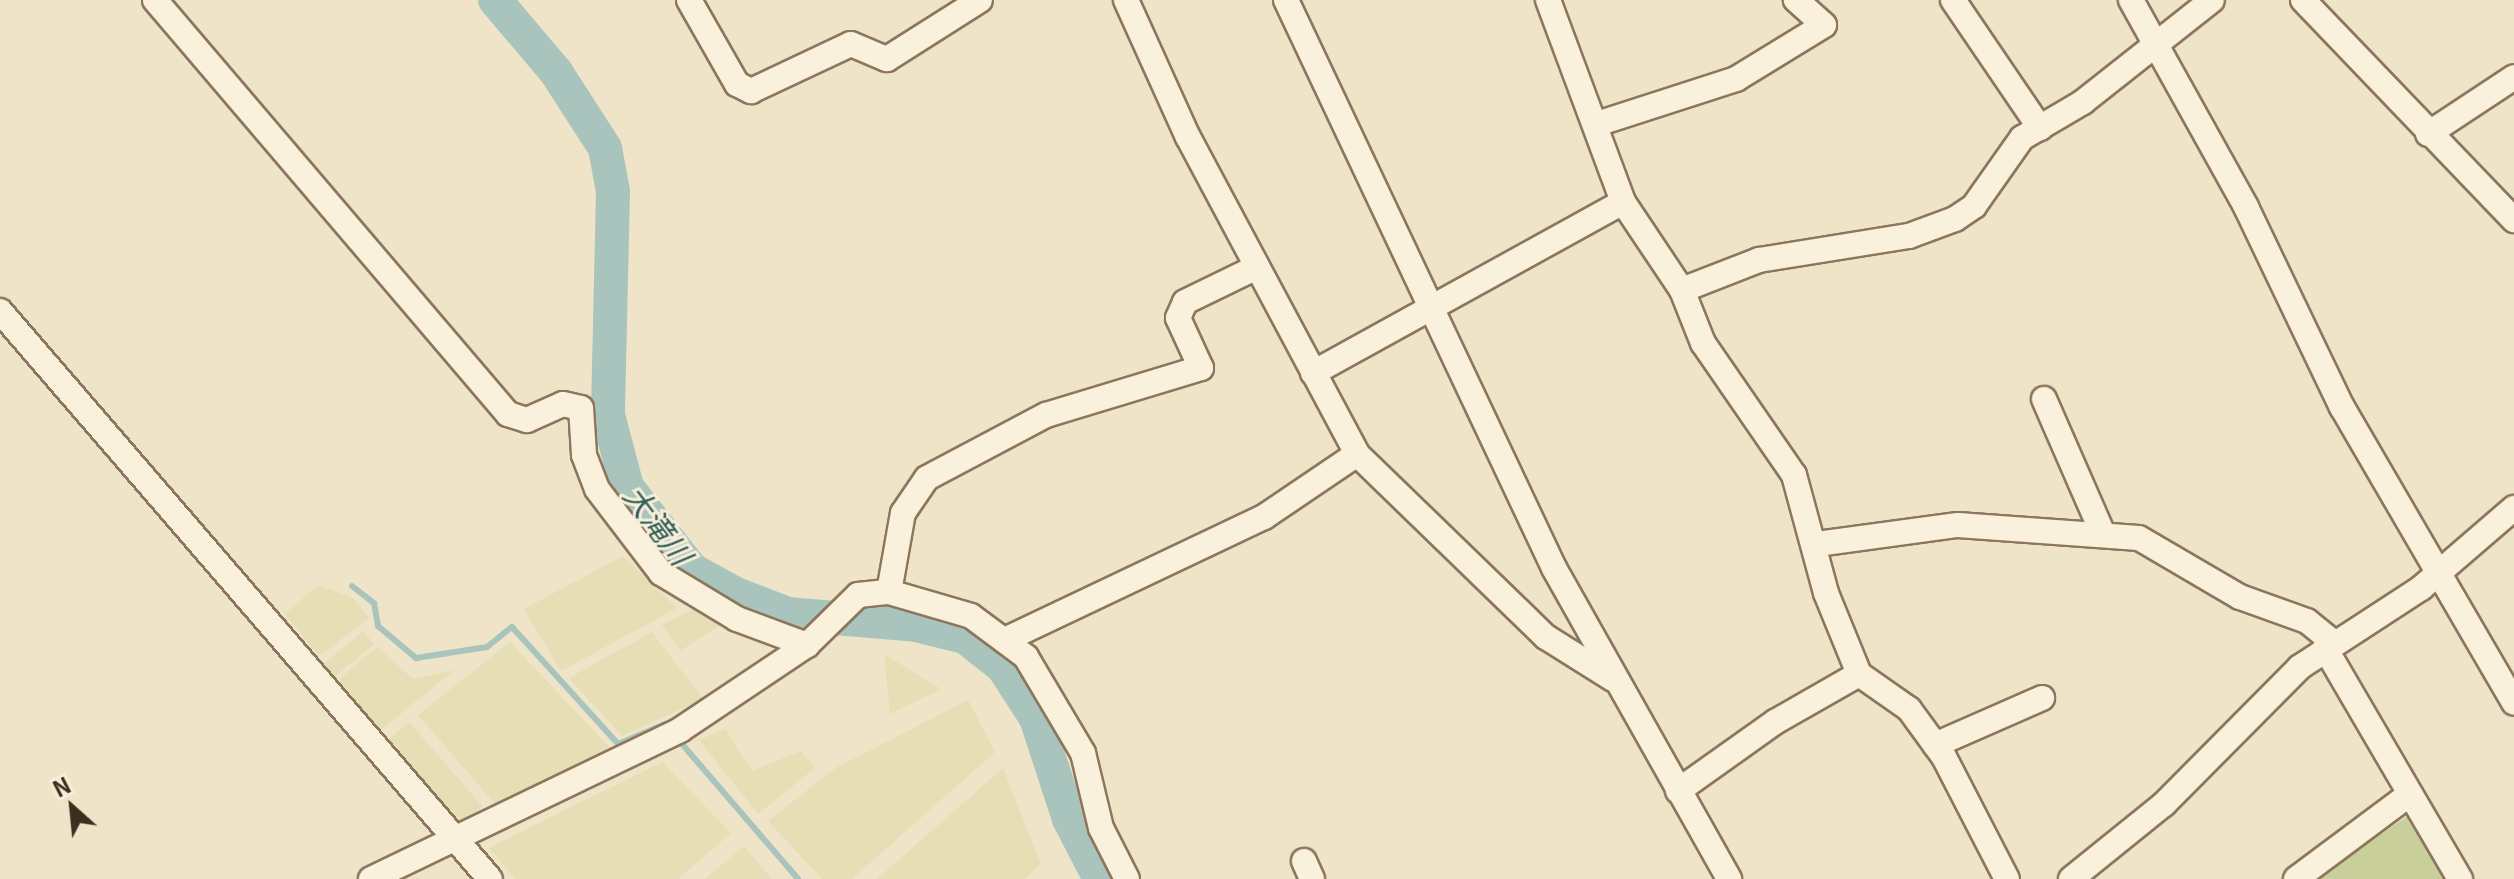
<!DOCTYPE html>
<meta charset="utf-8">
<style>
body{margin:0}
#map{position:relative;width:2514px;height:879px;overflow:hidden;background:#f0e4c8;font-family:Georgia,"Noto Sans JP",serif}
div>[style]{position:absolute}
.farmland>*{inset:0;background:#e6deb5;transform-origin:0 0}
.green>*{inset:0;background:#c9cf9b}
.stream>*{height:6px;margin:-3px;padding:0 3px;transform-origin:3px;border-radius:3px;background:#a9c4bc}
.river>*{height:34px;margin:-17px;padding:0 17px;transform-origin:17px;border-radius:17px;background:#a9c4bc}
.roads{filter:drop-shadow(2px 0 #8d765c) drop-shadow(-2px 0 #8d765c) drop-shadow(0 2px #8d765c) drop-shadow(0 -2px #8d765c)}
.minor>*{height:24px;margin:-12px;padding:0 12px;transform-origin:12px;border-radius:12px;background:#faf1dc}
span{translate:-50% -50%;white-space:nowrap;text-align:center;line-height:1.15;-webkit-text-stroke:6px #f7eed8;paint-order:stroke}
.water-label{font-size:30px;color:#2f5d5a;font-style:italic}
.north{position:absolute;left:32px;top:767px;width:80px;height:80px;-webkit-text-stroke:6px #f7eed8;paint-order:stroke;rotate:333deg;font-size:22px;font-weight:700;line-height:32px;text-align:center;color:#3d2e20}
.north::after{content:'';display:block;margin:auto;width:28px;height:36px;background:#3d2e20;clip-path:polygon(50% 0,100% 100%,50% 72%,0 100%)}
</style>
<div id="map">
<div class="farmland">
<div style="clip-path:polygon(623px 556px,677px 608px,561px 671px,524px 609px)"></div>
<div style="clip-path:polygon(318px 585px,353px 598px,369px 618px,319px 656px,285px 614px)"></div>
<div style="clip-path:polygon(698px 607px,720px 625px,680px 651px,662px 625px)"></div>
<div style="left:363px;top:631px;width:17px;height:51px;rotate:50deg"></div>
<div style="clip-path:polygon(652px 632px,703px 699px,622px 736px,569px 678px)"></div>
<div style="clip-path:polygon(510px 642px,611px 749px,497px 806px,418px 715px)"></div>
<div style="clip-path:polygon(377px 647px,413px 679px,454px 670px,380px 731px,339px 679px)"></div>
<div style="clip-path:polygon(884px 654px,941px 689px,890px 714px)"></div>
<div style="clip-path:polygon(968px 700px,995px 752px,852px 879px,822px 879px,768px 821px,834px 769px)"></div>
<div style="left:409px;top:722px;width:112px;height:28px;rotate:49deg"></div>
<div style="clip-path:polygon(725px 729px,752px 771px,801px 751px,815px 768px,758px 814px,699px 740px)"></div>
<div style="clip-path:polygon(662px 762px,731px 833px,678px 879px,515px 879px,489px 848px)"></div>
<div style="clip-path:polygon(1003px 768px,1041px 864px,1024px 879px,877px 879px)"></div>
<div style="clip-path:polygon(744px 846px,772px 879px,705px 879px)"></div>
</div>
<div class="green">
<div style="clip-path:polygon(2409px 815px,2446px 879px,2315px 879px)"></div>
</div>
<div class="stream">
<div style="left:352px;top:586px;width:28px;rotate:38deg"></div>
<div style="left:374px;top:603px;width:23px;rotate:80deg"></div>
<div style="left:378px;top:626px;width:50px;rotate:40.1deg"></div>
<div style="left:416px;top:658px;width:72px;rotate:-8.8deg"></div>
<div style="left:487px;top:647px;width:32px;rotate:-39deg"></div>
<div style="left:512px;top:627px;width:158px;rotate:47.8deg"></div>
<div style="left:618px;top:744px;width:51px;rotate:-23.1deg"></div>
<div style="left:665px;top:724px;width:6px;rotate:51deg"></div>
<div style="left:676px;top:737px;width:187px;rotate:49.3deg"></div>
</div>
<div class="river">
<div style="left:495px;top:0;width:94px;rotate:49.7deg"></div>
<div style="left:556px;top:72px;width:90px;rotate:57.2deg"></div>
<div style="left:605px;top:148px;width:44px;rotate:79.5deg"></div>
<div style="left:613px;top:191px;width:224px;rotate:91.3deg"></div>
<div style="left:608px;top:415px;width:74px;rotate:75.2deg"></div>
<div style="left:627px;top:487px;width:105px;rotate:51.9deg"></div>
<div style="left:692px;top:570px;width:50px;rotate:28.6deg"></div>
<div style="left:736px;top:594px;width:56px;rotate:21deg"></div>
<div style="left:788px;top:614px;width:128px;rotate:4.9deg"></div>
<div style="left:916px;top:625px;width:50px;rotate:13.8deg"></div>
<div style="left:965px;top:637px;width:48px;rotate:38.3deg"></div>
<div style="left:1003px;top:667px;width:61px;rotate:57.1deg"></div>
<div style="left:1036px;top:718px;width:106px;rotate:71.9deg"></div>
<div style="left:1069px;top:819px;width:68px;rotate:62.7deg"></div>
</div>
<div class="roads">
<div class="minor">
<div style="left:155px;top:0;width:544px;rotate:49.55deg"></div>
<div style="left:508px;top:414px;width:20px;rotate:18deg"></div>
<div style="left:527px;top:420px;width:39px;rotate:-24deg"></div>
<div style="left:563px;top:404px;width:18px;rotate:13deg"></div>
<div style="left:581px;top:408px;width:47px;rotate:86.3deg"></div>
<div style="left:584px;top:455px;width:36px;rotate:69deg"></div>
<div style="left:597px;top:489px;width:106px;rotate:52.7deg"></div>
<div style="left:661px;top:573px;width:89px;rotate:31.2deg"></div>
<div style="left:737px;top:619px;width:75px;rotate:20.4deg"></div>
<div style="left:689px;top:0;width:97px;rotate:60.3deg"></div>
<div style="left:737px;top:84px;width:16px;rotate:27deg"></div>
<div style="left:751px;top:91px;width:110px;rotate:-25.2deg"></div>
<div style="left:851px;top:44px;width:39px;rotate:23deg"></div>
<div style="left:887px;top:59px;width:110px;rotate:-32.4deg"></div>
<div style="left:1126px;top:0;width:150px;rotate:65.7deg"></div>
<div style="left:1188px;top:137px;width:359px;rotate:61.9deg"></div>
<div style="left:1357px;top:454px;width:263px;rotate:44.1deg"></div>
<div style="left:1546px;top:637px;width:79px;rotate:32.1deg"></div>
<div style="left:1286px;top:0;width:628px;rotate:64.74deg"></div>
<div style="left:1554px;top:568px;width:357px;rotate:60.6deg"></div>
<div style="left:1548px;top:0;width:215px;rotate:69.6deg"></div>
<div style="left:1623px;top:202px;width:106px;rotate:56.2deg"></div>
<div style="left:1682px;top:290px;width:57px;rotate:68.4deg"></div>
<div style="left:1703px;top:343px;width:160px;rotate:55.4deg"></div>
<div style="left:1794px;top:475px;width:122px;rotate:74.8deg"></div>
<div style="left:1826px;top:593px;width:87px;rotate:67.8deg"></div>
<div style="left:1859px;top:674px;width:97px;rotate:150.3deg"></div>
<div style="left:1775px;top:722px;width:119px;rotate:144.6deg"></div>
<div style="left:1953px;top:0;width:155px;rotate:55.8deg"></div>
<div style="left:2131px;top:0;width:237px;rotate:60.9deg"></div>
<div style="left:2246px;top:207px;width:222px;rotate:64.4deg"></div>
<div style="left:2342px;top:407px;width:342px;rotate:59.8deg"></div>
<div style="left:2303px;top:0;width:305px;rotate:46.2deg"></div>
<div style="left:1597px;top:124px;width:146px;rotate:-17.9deg"></div>
<div style="left:1736px;top:79px;width:103px;rotate:-31.5deg"></div>
<div style="left:1824px;top:25px;width:38px;rotate:-138deg"></div>
<div style="left:2428px;top:134px;width:103px;rotate:-33.5deg"></div>
<div style="left:1682px;top:290px;width:83px;rotate:-21.3deg"></div>
<div style="left:1759px;top:260px;width:152px;rotate:-9.1deg"></div>
<div style="left:1909px;top:236px;width:49px;rotate:-20.3deg"></div>
<div style="left:1955px;top:219px;width:23px;rotate:-34deg"></div>
<div style="left:1974px;top:206px;width:83px;rotate:-54.8deg"></div>
<div style="left:2022px;top:138px;width:71px;rotate:-30.5deg"></div>
<div style="left:2083px;top:102px;width:164px;rotate:-38.3deg"></div>
<div style="left:0;top:311px;width:750px;rotate:49.22deg"></div>
<div style="left:1313px;top:373px;width:354px;rotate:-28.9deg"></div>
<div style="left:2044px;top:399px;width:145px;rotate:66.4deg"></div>
<div style="left:1817px;top:544px;width:142px;rotate:-7.7deg"></div>
<div style="left:1958px;top:525px;width:181px;rotate:4.1deg"></div>
<div style="left:2139px;top:538px;width:117px;rotate:30.3deg"></div>
<div style="left:2240px;top:597px;width:71px;rotate:19.7deg"></div>
<div style="left:2307px;top:621px;width:35px;rotate:39deg"></div>
<div style="left:889px;top:592px;width:80px;rotate:-80deg"></div>
<div style="left:903px;top:513px;width:42px;rotate:-55.6deg"></div>
<div style="left:927px;top:478px;width:135px;rotate:-27.9deg"></div>
<div style="left:1046px;top:415px;width:162px;rotate:-16.9deg"></div>
<div style="left:1201px;top:368px;width:55px;rotate:-114.7deg"></div>
<div style="left:1178px;top:318px;width:17px;rotate:-66deg"></div>
<div style="left:1185px;top:302px;width:80px;rotate:-25.9deg"></div>
<div style="left:1009px;top:638px;width:282px;rotate:-25.4deg"></div>
<div style="left:1264px;top:517px;width:112px;rotate:-34.1deg"></div>
<div style="left:2325px;top:648px;width:268px;rotate:59.7deg"></div>
<div style="left:1859px;top:674px;width:61px;rotate:35deg"></div>
<div style="left:1909px;top:709px;width:59px;rotate:53.9deg"></div>
<div style="left:1944px;top:757px;width:137px;rotate:62.7deg"></div>
<div style="left:1935px;top:745px;width:117px;rotate:-23.7deg"></div>
<div style="left:1304px;top:861px;width:20px;rotate:66deg"></div>
<div style="left:371px;top:879px;width:343px;rotate:-25.7deg"></div>
<div style="left:680px;top:730px;width:153px;rotate:-33.8deg"></div>
<div style="left:807px;top:645px;width:71px;rotate:-44.4deg"></div>
<div style="left:858px;top:595px;width:31px;rotate:-6deg"></div>
<div style="left:889px;top:592px;width:85px;rotate:16.3deg"></div>
<div style="left:971px;top:616px;width:69px;rotate:36.7deg"></div>
<div style="left:1026px;top:657px;width:112px;rotate:59.3deg"></div>
<div style="left:1083px;top:753px;width:77px;rotate:76.5deg"></div>
<div style="left:1101px;top:828px;width:57px;rotate:63deg"></div>
<div style="left:2071px;top:879px;width:119px;rotate:-38.9deg"></div>
<div style="left:2164px;top:804px;width:193px;rotate:-45.2deg"></div>
<div style="left:2300px;top:667px;width:145px;rotate:-33.1deg"></div>
<div style="left:2421px;top:588px;width:123px;rotate:-40.7deg"></div>
<div style="left:2296px;top:879px;width:142px;rotate:-36.7deg"></div>
</div>
</div>
<div class="water-label">
<span style="left:659px;top:524px;rotate:53deg">大滝川</span>
</div>
<div class="north">N</div>
</div>
